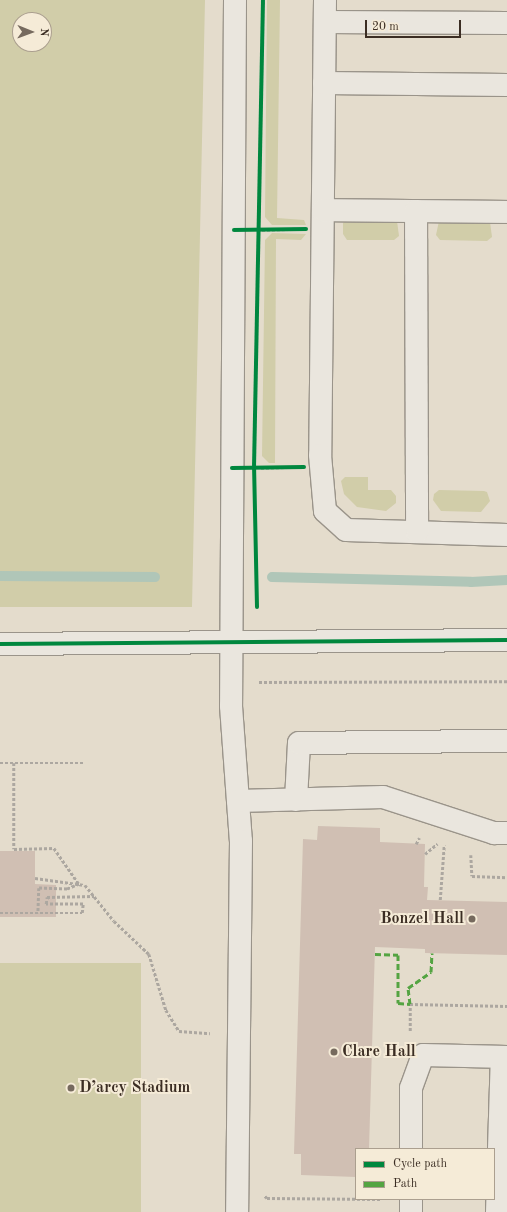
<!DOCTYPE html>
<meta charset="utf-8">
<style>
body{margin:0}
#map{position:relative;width:507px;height:1212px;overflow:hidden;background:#e4dccc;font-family:"Old Standard TT",serif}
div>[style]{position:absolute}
.green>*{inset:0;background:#d1cda9;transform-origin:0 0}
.stream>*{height:10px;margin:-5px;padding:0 5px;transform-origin:5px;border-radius:5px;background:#b0c6b8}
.building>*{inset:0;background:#d0bfb3}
.path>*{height:2.5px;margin-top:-1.25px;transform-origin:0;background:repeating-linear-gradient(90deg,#aca7a0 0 3px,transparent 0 5px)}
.roads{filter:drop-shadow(1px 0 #9a948a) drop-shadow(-1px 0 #9a948a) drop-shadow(0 1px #9a948a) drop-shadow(0 -1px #9a948a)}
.minor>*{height:22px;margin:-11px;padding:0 11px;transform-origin:11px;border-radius:11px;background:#eae6de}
.quiet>*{height:3px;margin-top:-1.5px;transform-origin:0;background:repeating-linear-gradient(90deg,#54a442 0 6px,transparent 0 9px)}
.cycleway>*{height:4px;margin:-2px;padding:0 2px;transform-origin:2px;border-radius:2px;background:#00873e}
.dots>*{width:11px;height:11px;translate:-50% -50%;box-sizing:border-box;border:2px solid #f5ebd7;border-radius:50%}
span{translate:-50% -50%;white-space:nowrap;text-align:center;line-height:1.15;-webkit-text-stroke:4px #f5ebd7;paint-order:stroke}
.poi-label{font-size:16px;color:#3b2d23;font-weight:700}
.right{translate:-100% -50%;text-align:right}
.left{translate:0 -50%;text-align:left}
.legend{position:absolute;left:355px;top:1148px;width:140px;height:52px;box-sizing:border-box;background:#f5ebd7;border:1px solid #ab9f8f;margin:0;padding:5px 7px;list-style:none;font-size:12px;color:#3b2d23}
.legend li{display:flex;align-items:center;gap:8px;height:20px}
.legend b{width:20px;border:1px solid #ab9f8f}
.north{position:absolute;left:12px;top:12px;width:40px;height:40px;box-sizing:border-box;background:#f5ebd7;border:1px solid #ab9f8f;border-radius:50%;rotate:91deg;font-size:11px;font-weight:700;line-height:16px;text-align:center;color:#3b2d23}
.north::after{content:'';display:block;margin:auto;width:14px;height:18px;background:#766a5e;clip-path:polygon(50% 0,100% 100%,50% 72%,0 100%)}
.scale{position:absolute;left:365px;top:20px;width:96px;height:18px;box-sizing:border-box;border:2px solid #3b2d23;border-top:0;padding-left:5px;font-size:12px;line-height:14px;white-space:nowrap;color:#3b2d23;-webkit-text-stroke:3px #f5ebd7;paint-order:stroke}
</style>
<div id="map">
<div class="green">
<div style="clip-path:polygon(evenodd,0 0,205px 0,192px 607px,0 607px,0 0,20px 20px,44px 20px,44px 44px,20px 44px,20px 20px)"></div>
<div style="clip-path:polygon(267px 0,280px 0,277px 218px,304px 220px,306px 225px,272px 225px,265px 217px)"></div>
<div style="clip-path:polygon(348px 219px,397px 221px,399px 236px,394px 240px,347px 240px,343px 234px,343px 223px)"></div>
<div style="clip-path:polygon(439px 221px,490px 222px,492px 237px,487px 241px,440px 240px,436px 235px)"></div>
<div style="clip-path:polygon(272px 233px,306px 234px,301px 240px,276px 239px,275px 463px,269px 463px,262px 456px,265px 240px)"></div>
<div style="clip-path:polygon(345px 477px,368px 477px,368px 490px,391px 490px,396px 496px,396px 503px,386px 511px,357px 507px,344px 494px,341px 481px)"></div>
<div style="clip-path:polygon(439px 490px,484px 491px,487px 492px,490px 501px,481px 512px,441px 511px,433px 500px,434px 494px)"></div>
<div style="left:141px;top:963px;width:249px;height:141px;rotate:90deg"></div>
</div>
<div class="stream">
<div style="left:0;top:576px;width:155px;rotate:0.4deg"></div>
<div style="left:272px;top:577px;width:199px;rotate:1.4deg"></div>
<div style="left:471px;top:582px;width:36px;rotate:-3deg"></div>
</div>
<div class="building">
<div style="clip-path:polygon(318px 826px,380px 828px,380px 842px,425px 844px,424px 887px,428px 887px,427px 900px,507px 902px,507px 955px,425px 953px,425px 949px,375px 947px,369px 1149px,356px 1149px,356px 1177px,301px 1175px,301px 1154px,294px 1154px,303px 839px,317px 840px)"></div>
<div style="clip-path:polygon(0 851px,35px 851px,35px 884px,56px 885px,56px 917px,0 917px)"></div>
</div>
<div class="path">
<div style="left:262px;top:230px;width:33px;rotate:-2deg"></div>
<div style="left:261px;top:468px;width:33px;rotate:-2deg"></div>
<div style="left:259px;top:682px;width:248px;rotate:-0.2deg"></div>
<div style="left:0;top:763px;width:83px"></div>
<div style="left:14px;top:763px;width:86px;rotate:90deg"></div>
<div style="left:14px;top:849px;width:40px;rotate:-1.4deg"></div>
<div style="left:54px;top:848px;width:44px;rotate:55.2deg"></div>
<div style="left:79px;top:884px;width:13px;rotate:157deg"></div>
<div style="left:67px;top:889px;width:28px;rotate:-178deg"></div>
<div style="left:39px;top:888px;width:25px;rotate:92deg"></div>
<div style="left:416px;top:844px;width:7px;rotate:-63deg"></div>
<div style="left:425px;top:854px;width:16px;rotate:-40deg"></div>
<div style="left:471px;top:855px;width:21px;rotate:87deg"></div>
<div style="left:472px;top:876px;width:35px;rotate:2deg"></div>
<div style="left:35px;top:878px;width:50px;rotate:8deg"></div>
<div style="left:85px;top:885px;width:46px;rotate:51.1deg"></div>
<div style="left:114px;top:921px;width:48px;rotate:43.3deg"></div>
<div style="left:149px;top:954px;width:59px;rotate:73.1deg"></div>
<div style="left:166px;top:1010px;width:25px;rotate:58deg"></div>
<div style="left:179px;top:1031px;width:31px;rotate:4deg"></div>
<div style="left:440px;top:900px;width:55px;rotate:-85.8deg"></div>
<div style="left:0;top:913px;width:82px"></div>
<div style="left:82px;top:913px;width:9px;rotate:-84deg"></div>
<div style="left:83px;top:904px;width:37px;rotate:180deg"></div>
<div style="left:46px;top:904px;width:7px;rotate:-82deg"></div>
<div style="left:47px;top:897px;width:47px;rotate:-1.2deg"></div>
<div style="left:410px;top:1031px;width:27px;rotate:-90deg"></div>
<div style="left:410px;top:1004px;width:97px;rotate:1.2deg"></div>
<div style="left:265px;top:1196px;width:3px;rotate:45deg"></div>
<div style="left:267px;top:1198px;width:113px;rotate:0.5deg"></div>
</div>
<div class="roads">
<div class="minor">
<div style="left:235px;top:0;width:706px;rotate:90.32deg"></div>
<div style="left:231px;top:706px;width:135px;rotate:85.8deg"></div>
<div style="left:241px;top:841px;width:371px;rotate:90.6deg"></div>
<div style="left:325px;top:0;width:455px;rotate:90.6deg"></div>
<div style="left:320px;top:455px;width:56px;rotate:84.9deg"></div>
<div style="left:325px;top:511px;width:28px;rotate:42deg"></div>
<div style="left:346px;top:530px;width:161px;rotate:1.8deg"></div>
<div style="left:325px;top:22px;width:182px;rotate:0.3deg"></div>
<div style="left:324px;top:83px;width:183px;rotate:0.6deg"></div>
<div style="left:323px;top:210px;width:184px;rotate:0.6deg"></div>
<div style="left:416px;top:211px;width:321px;rotate:89.8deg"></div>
<div style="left:0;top:644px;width:507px;rotate:-0.45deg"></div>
<div style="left:296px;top:800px;width:57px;rotate:-87deg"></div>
<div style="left:299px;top:743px;width:208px;rotate:-0.6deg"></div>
<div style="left:238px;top:801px;width:145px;rotate:-1.6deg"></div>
<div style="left:383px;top:797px;width:117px;rotate:18deg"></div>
<div style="left:494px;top:833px;width:13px"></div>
<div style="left:411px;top:1149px;width:61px;rotate:-90deg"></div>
<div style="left:411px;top:1088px;width:35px;rotate:-70deg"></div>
<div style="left:423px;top:1055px;width:84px;rotate:1.4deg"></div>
<div style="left:411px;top:1212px;width:13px;rotate:-90deg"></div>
<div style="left:497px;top:1212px;width:155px;rotate:-88.2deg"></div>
</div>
</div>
<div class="quiet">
<div style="left:375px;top:954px;width:23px;rotate:2deg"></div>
<div style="left:398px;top:955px;width:48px;rotate:90deg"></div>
<div style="left:398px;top:1003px;width:12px;rotate:5deg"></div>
<div style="left:410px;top:1004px;width:16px;rotate:-97deg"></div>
<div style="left:408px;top:988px;width:28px;rotate:-35deg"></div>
<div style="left:431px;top:972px;width:19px;rotate:-87deg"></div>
</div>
<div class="cycleway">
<div style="left:234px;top:230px;width:72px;rotate:-0.8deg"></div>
<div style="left:232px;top:468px;width:72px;rotate:-0.8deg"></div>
<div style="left:257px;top:607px;width:139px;rotate:-91.2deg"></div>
<div style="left:254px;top:468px;width:468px;rotate:-88.9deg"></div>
<div style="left:0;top:644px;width:507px;rotate:-0.45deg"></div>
</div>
<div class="dots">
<div style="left:472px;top:919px;background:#766a5e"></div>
<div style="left:334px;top:1052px;background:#766a5e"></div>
<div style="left:71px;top:1088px;background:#766a5e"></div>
</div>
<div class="poi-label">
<span class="right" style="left:464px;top:919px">Bonzel Hall</span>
<span class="left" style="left:342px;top:1052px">Clare Hall</span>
<span class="left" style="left:79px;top:1088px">D’arcy Stadium</span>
</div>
<ul class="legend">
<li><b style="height:5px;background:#00873e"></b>Cycle path</li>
<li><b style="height:5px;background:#54a442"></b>Path</li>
</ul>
<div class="north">N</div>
<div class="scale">20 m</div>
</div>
